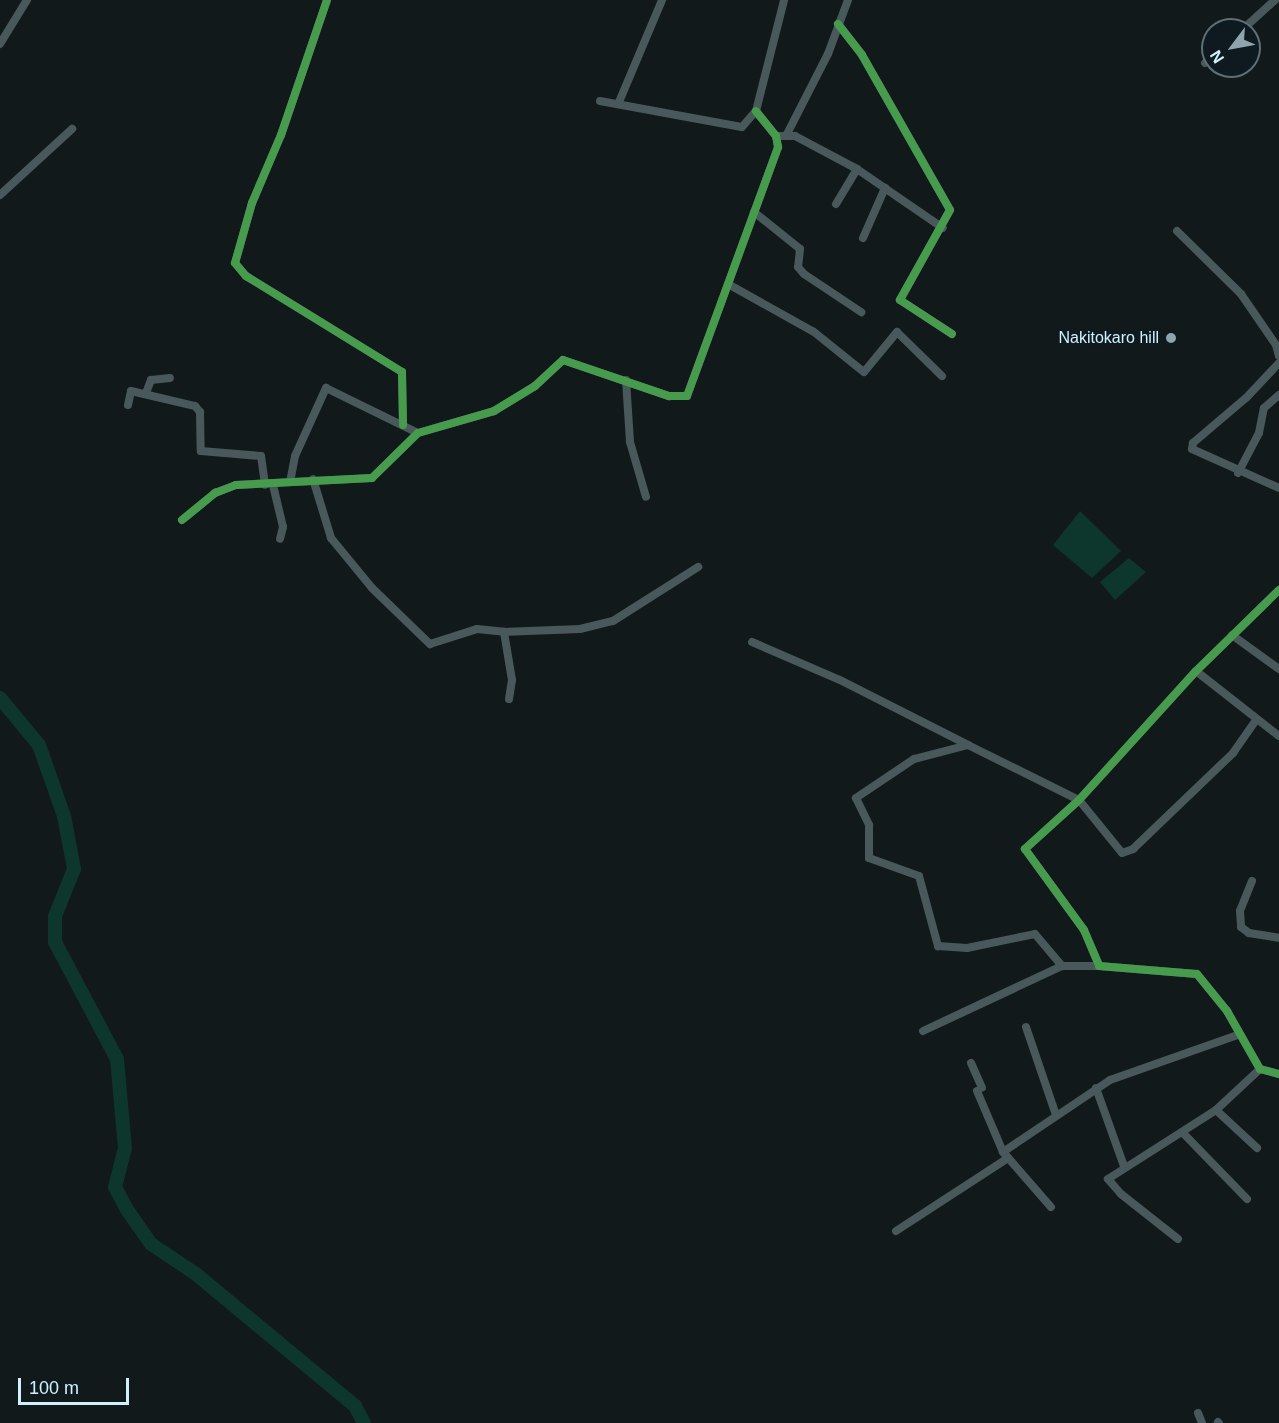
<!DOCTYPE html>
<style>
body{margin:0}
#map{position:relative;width:1279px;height:1423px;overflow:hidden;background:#12191b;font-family:Helvetica,sans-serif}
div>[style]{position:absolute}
.water>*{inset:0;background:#0d362c}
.river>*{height:14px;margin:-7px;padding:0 7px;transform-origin:7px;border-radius:7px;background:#0d362c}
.minor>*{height:8px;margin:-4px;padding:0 4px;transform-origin:4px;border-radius:4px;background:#48585b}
.cycleway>*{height:8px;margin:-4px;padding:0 4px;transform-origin:4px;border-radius:4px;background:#469c4c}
.dots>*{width:16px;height:16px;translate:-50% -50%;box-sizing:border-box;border:3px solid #0e1a1f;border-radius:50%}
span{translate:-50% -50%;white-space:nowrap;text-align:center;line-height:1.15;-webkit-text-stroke:6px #0e1a1f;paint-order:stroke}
.poi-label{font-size:16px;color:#d0f1fb}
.right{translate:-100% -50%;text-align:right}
.north{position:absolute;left:1201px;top:18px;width:60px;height:60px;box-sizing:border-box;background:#0e1a1f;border:2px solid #5c7077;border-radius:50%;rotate:238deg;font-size:16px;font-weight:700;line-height:24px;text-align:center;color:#d0f1fb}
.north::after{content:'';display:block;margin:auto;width:21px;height:27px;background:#8ea5ad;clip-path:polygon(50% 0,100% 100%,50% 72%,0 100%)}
.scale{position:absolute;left:18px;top:1378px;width:111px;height:27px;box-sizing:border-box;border:3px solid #d0f1fb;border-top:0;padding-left:8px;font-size:18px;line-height:21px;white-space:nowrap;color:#d0f1fb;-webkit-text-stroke:4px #0e1a1f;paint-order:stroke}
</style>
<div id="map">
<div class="water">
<div style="clip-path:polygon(1080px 511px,1121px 551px,1092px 578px,1053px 545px)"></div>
<div style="clip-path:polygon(1129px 558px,1146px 572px,1115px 600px,1100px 582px)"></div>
</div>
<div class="river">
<div style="left:0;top:698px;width:61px;rotate:50.3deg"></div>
<div style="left:39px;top:745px;width:75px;rotate:70.6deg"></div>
<div style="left:64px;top:816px;width:54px;rotate:79.3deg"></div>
<div style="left:74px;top:869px;width:51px;rotate:112deg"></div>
<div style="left:55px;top:916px;width:26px;rotate:90deg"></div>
<div style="left:55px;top:942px;width:132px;rotate:62.1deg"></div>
<div style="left:117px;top:1059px;width:89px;rotate:84.9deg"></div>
<div style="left:125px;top:1148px;width:40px;rotate:104.4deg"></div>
<div style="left:115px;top:1187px;width:27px;rotate:62deg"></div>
<div style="left:128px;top:1211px;width:40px;rotate:55.1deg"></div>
<div style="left:151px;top:1244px;width:54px;rotate:33.7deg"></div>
<div style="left:196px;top:1274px;width:207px;rotate:39.7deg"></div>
<div style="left:355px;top:1406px;width:19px;rotate:62deg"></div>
</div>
<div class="minor">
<div style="left:327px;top:0;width:143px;rotate:108.8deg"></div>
<div style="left:281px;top:135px;width:74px;rotate:113.1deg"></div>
<div style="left:252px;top:203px;width:62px;rotate:105.8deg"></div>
<div style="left:235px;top:263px;width:17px;rotate:50deg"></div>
<div style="left:246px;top:276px;width:183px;rotate:31.6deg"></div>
<div style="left:402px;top:372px;width:53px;rotate:88.9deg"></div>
<div style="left:838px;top:24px;width:39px;rotate:52deg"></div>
<div style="left:862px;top:55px;width:178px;rotate:60.4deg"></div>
<div style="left:950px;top:210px;width:103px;rotate:119.1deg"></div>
<div style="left:900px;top:300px;width:62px;rotate:33.2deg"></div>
<div style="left:1242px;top:30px;width:45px;rotate:-42.3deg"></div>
<div style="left:0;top:44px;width:52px;rotate:-58.5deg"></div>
<div style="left:1205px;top:63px;width:11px;rotate:-41deg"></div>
<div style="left:600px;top:101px;width:144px;rotate:10.4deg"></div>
<div style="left:742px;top:127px;width:21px;rotate:-49deg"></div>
<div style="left:756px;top:111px;width:114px;rotate:-75.8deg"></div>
<div style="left:619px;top:102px;width:111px;rotate:-67.1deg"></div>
<div style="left:787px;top:134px;width:90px;rotate:-62.9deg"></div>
<div style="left:828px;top:54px;width:58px;rotate:-69.7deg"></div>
<div style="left:776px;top:136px;width:19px"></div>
<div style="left:795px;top:136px;width:70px;rotate:28deg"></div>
<div style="left:857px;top:169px;width:104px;rotate:34.5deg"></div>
<div style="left:0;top:195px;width:98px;rotate:-42.5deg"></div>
<div style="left:836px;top:204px;width:41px;rotate:-59deg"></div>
<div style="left:754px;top:212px;width:59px;rotate:38.8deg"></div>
<div style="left:800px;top:249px;width:18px;rotate:96deg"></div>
<div style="left:798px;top:267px;width:9px;rotate:49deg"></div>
<div style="left:804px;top:274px;width:69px;rotate:33.7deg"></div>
<div style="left:1177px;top:231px;width:90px;rotate:44.5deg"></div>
<div style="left:1241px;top:294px;width:62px;rotate:55.5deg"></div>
<div style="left:1276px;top:345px;width:11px;rotate:75deg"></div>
<div style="left:863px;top:238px;width:55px;rotate:-66.3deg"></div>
<div style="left:728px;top:284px;width:98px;rotate:29.2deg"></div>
<div style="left:814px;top:332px;width:64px;rotate:38.7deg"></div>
<div style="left:864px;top:372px;width:52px;rotate:-50.5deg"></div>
<div style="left:897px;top:332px;width:63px;rotate:44.4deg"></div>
<div style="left:1279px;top:363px;width:47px;rotate:133.3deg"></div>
<div style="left:1247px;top:397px;width:71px;rotate:139.6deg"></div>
<div style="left:1193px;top:443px;width:6px;rotate:99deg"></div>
<div style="left:1192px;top:449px;width:95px;rotate:24.1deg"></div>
<div style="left:626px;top:380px;width:62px;rotate:86.3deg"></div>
<div style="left:630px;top:442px;width:57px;rotate:73.8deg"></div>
<div style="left:146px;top:393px;width:14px;rotate:-69deg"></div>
<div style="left:151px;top:380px;width:19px;rotate:-6deg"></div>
<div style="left:128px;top:405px;width:14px;rotate:-78deg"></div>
<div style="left:131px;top:391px;width:66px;rotate:13.2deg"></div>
<div style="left:195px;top:406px;width:8px;rotate:50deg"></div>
<div style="left:200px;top:412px;width:39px;rotate:89deg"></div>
<div style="left:201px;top:451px;width:60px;rotate:4.8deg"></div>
<div style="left:261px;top:456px;width:29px;rotate:82deg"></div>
<div style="left:1238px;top:473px;width:45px;rotate:-62.3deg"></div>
<div style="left:1259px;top:433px;width:25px;rotate:-79deg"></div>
<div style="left:1264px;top:408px;width:20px;rotate:-41deg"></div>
<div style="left:313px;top:479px;width:62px;rotate:73deg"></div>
<div style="left:331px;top:538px;width:65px;rotate:50.6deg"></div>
<div style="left:372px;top:588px;width:81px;rotate:44deg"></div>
<div style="left:430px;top:644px;width:49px;rotate:-17.7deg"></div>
<div style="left:477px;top:629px;width:27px;rotate:6deg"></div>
<div style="left:290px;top:482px;width:26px;rotate:-79deg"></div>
<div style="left:295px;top:456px;width:75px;rotate:-65.5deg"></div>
<div style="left:326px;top:388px;width:102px;rotate:26.1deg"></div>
<div style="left:273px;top:485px;width:43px;rotate:76.6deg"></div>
<div style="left:283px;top:527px;width:12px;rotate:104deg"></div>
<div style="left:182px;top:520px;width:43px;rotate:-39.3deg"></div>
<div style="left:215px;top:493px;width:22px;rotate:-21deg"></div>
<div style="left:236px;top:485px;width:136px;rotate:-2.9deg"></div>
<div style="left:372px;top:478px;width:64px;rotate:-44.4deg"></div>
<div style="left:418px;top:433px;width:79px;rotate:-16.1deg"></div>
<div style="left:494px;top:411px;width:48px;rotate:-31.4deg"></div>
<div style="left:535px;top:386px;width:38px;rotate:-43deg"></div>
<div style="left:563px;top:360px;width:112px;rotate:18.8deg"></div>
<div style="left:669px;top:396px;width:18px"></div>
<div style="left:687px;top:396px;width:265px;rotate:-69.9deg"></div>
<div style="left:778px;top:147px;width:11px;rotate:-100deg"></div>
<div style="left:776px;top:136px;width:32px;rotate:-129deg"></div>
<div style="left:1279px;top:590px;width:116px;rotate:135.7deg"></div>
<div style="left:1196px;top:671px;width:174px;rotate:132.2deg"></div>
<div style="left:1079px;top:800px;width:73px;rotate:137.8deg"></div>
<div style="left:1025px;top:849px;width:100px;rotate:53.9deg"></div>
<div style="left:1084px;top:930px;width:39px;rotate:67deg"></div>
<div style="left:1099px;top:966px;width:98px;rotate:4.7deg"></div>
<div style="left:1197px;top:974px;width:48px;rotate:51deg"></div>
<div style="left:1227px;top:1011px;width:67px;rotate:60.4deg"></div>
<div style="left:1260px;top:1069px;width:20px;rotate:15deg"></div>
<div style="left:1232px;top:635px;width:58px;rotate:35.9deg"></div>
<div style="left:752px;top:642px;width:96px;rotate:23.4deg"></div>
<div style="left:840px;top:680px;width:144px;rotate:26.9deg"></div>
<div style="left:968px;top:745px;width:56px;rotate:165.5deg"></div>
<div style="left:914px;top:759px;width:70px;rotate:146.1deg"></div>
<div style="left:856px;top:798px;width:30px;rotate:64deg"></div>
<div style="left:869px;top:825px;width:33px;rotate:90deg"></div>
<div style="left:869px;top:858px;width:53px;rotate:19.8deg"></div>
<div style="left:919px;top:876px;width:73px;rotate:74.8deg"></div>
<div style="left:938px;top:946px;width:29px;rotate:4deg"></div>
<div style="left:967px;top:948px;width:69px;rotate:-11.6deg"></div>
<div style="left:1035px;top:934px;width:42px;rotate:49.8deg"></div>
<div style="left:1196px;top:671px;width:105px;rotate:38.1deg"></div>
<div style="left:509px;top:699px;width:19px;rotate:-81deg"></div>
<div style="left:512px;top:680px;width:49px;rotate:-99.5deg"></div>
<div style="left:504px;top:632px;width:76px;rotate:-2.3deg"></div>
<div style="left:580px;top:629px;width:34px;rotate:-14deg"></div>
<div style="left:613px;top:621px;width:101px;rotate:-32.4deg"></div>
<div style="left:968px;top:745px;width:124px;rotate:26.4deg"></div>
<div style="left:1079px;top:800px;width:68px;rotate:50.9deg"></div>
<div style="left:1122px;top:853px;width:12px;rotate:-20deg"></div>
<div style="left:1133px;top:849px;width:139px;rotate:-43.8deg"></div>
<div style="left:1233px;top:753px;width:40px;rotate:-55.1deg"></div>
<div style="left:1252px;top:881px;width:32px;rotate:112deg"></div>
<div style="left:1240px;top:911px;width:16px;rotate:86deg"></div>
<div style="left:1241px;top:927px;width:10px;rotate:37deg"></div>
<div style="left:1249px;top:933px;width:30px;rotate:9deg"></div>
<div style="left:1026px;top:1027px;width:93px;rotate:71.2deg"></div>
<div style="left:923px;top:1031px;width:153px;rotate:-25.1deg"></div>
<div style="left:1062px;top:966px;width:37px"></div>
<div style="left:971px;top:1063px;width:27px;rotate:66deg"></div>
<div style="left:1096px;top:1088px;width:83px;rotate:70.3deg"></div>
<div style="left:977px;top:1091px;width:66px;rotate:66.9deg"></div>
<div style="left:1003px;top:1152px;width:73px;rotate:48.9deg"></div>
<div style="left:1216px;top:1110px;width:56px;rotate:42.8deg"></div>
<div style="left:1183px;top:1133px;width:92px;rotate:45.9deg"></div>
<div style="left:1003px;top:1152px;width:129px;rotate:-33.9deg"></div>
<div style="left:1110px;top:1080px;width:136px;rotate:-19.4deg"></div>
<div style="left:896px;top:1231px;width:134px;rotate:-33.1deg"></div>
<div style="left:1178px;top:1239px;width:73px;rotate:-141.7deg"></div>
<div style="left:1121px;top:1194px;width:20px;rotate:-131deg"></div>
<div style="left:1108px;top:1179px;width:128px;rotate:-32.6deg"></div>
<div style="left:1216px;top:1110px;width:60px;rotate:-43deg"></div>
<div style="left:1198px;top:1413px;width:11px;rotate:68deg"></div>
<div style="left:1218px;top:1422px;width:1px;rotate:45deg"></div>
</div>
<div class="cycleway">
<div style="left:327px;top:0;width:143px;rotate:108.8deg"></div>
<div style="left:281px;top:135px;width:74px;rotate:113.1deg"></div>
<div style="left:252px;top:203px;width:62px;rotate:105.8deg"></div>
<div style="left:235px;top:263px;width:17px;rotate:50deg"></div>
<div style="left:246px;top:276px;width:183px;rotate:31.6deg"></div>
<div style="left:402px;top:372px;width:53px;rotate:88.9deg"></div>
<div style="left:838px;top:24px;width:39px;rotate:52deg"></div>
<div style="left:862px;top:55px;width:178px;rotate:60.4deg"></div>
<div style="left:950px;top:210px;width:103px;rotate:119.1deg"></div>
<div style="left:900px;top:300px;width:62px;rotate:33.2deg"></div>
<div style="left:182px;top:520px;width:43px;rotate:-39.3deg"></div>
<div style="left:215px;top:493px;width:22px;rotate:-21deg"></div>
<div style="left:236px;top:485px;width:136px;rotate:-2.9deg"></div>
<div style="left:372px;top:478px;width:64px;rotate:-44.4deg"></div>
<div style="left:418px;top:433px;width:79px;rotate:-16.1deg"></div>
<div style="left:494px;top:411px;width:48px;rotate:-31.4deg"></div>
<div style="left:535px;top:386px;width:38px;rotate:-43deg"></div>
<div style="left:563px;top:360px;width:112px;rotate:18.8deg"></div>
<div style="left:669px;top:396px;width:18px"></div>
<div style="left:687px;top:396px;width:265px;rotate:-69.9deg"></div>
<div style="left:778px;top:147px;width:11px;rotate:-100deg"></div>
<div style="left:776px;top:136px;width:32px;rotate:-129deg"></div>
<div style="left:1279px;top:590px;width:116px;rotate:135.7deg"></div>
<div style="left:1196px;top:671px;width:174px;rotate:132.2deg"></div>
<div style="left:1079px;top:800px;width:73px;rotate:137.8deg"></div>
<div style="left:1025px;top:849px;width:100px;rotate:53.9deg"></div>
<div style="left:1084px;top:930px;width:39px;rotate:67deg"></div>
<div style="left:1099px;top:966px;width:98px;rotate:4.7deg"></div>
<div style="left:1197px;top:974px;width:48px;rotate:51deg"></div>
<div style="left:1227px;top:1011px;width:67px;rotate:60.4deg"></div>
<div style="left:1260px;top:1069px;width:20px;rotate:15deg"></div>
</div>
<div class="dots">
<div style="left:1171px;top:338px;background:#8ea5ad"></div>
</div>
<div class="poi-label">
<span class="right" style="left:1159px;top:338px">Nakitokaro hill</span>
</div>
<div class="north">N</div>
<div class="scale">100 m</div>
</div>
